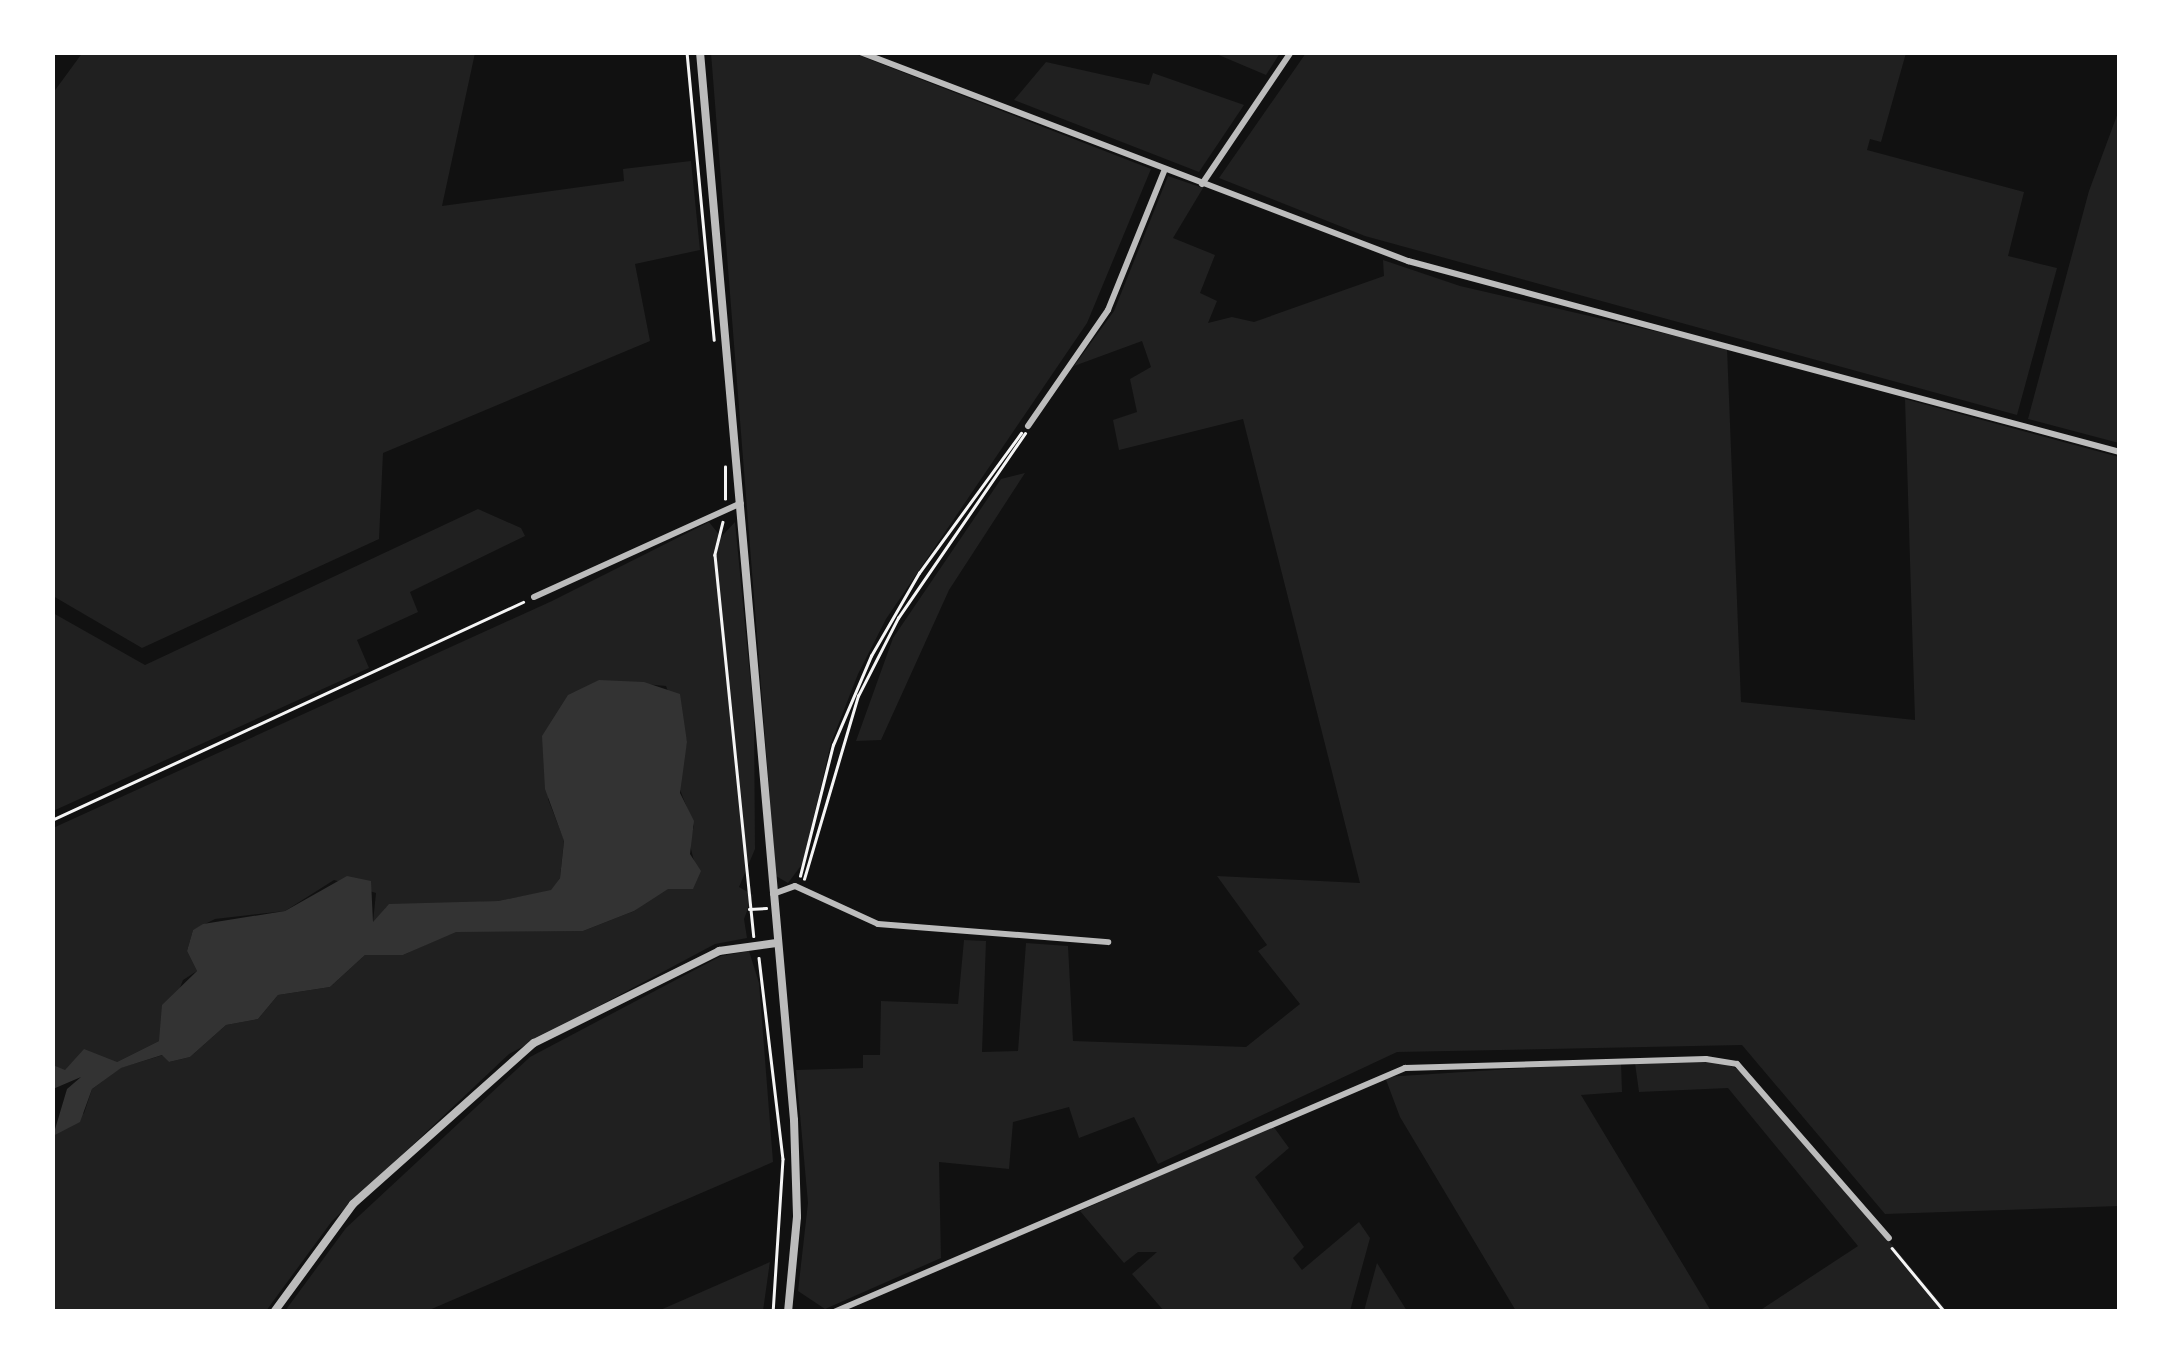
<!DOCTYPE html>
<style>
body{margin:0}
#map{position:relative;width:2172px;height:1364px;overflow:hidden;background:#111;font-family:Literata,serif}
div>[style]{position:absolute}
.green>*{inset:0;background:#202020}
.water>*{inset:0;background:#333}
.path>*{height:2.5px;margin:-1.25px;padding:0 1.25px;transform-origin:1.25px;border-radius:1.25px;background:#f5f5f5}
.minor>*{height:6px;margin:-3px;padding:0 3px;transform-origin:3px;border-radius:3px;background:#bcbcbc}
.tertiary>*{height:8px;margin:-4px;padding:0 4px;transform-origin:4px;border-radius:4px;background:#bcbcbc}
span{translate:-50% -50%;white-space:nowrap;text-align:center;line-height:1.15;-webkit-text-stroke:10px #fff;paint-order:stroke}
.frame{position:absolute;inset:0;border:55px solid #fff;pointer-events:none}
</style>
<div id="map">
<div class="green">
<div style="clip-path:polygon(83px 52px,475px 53px,442px 206px,624px 181px,623px 169px,691px 161px,700px 250px,635px 264px,650px 341px,383px 453px,379px 539px,142px 648px,53px 596px,53px 93px)"></div>
<div style="clip-path:polygon(711px 53px,853px 53px,1151px 169px,1087px 323px,886px 619px,858px 674px,831px 743px,803px 863px,788px 883px,776px 876px)"></div>
<div style="clip-path:polygon(1214px 53px,1214px 52px,1280px 53px,1266px 75px)"></div>
<div style="clip-path:polygon(1306px 53px,1906px 53px,1881px 142px,1870px 139px,1867px 150px,2024px 192px,2008px 256px,2057px 268px,2017px 415px,1365px 236px,1219px 178px)"></div>
<div style="clip-path:polygon(1046px 62px,1149px 85px,1153px 73px,1244px 105px,1199px 172px,1014px 100px)"></div>
<div style="clip-path:polygon(2119px 110px,2120px 443px,2119px 443px,2028px 419px,2089px 191px)"></div>
<div style="clip-path:polygon(1168px 176px,1203px 188px,1173px 238px,1215px 255px,1200px 293px,1217px 301px,1208px 323px,1232px 317px,1254px 322px,1384px 276px,1383px 260px,1460px 286px,1727px 348px,1741px 702px,1915px 720px,1905px 399px,2119px 457px,2119px 1206px,1885px 1214px,1742px 1045px,1397px 1052px,1158px 1164px,1134px 1117px,1079px 1138px,1069px 1107px,1013px 1122px,1009px 1169px,939px 1162px,941px 1258px,825px 1309px,798px 1291px,808px 1203px,796px 1070px,863px 1068px,863px 1055px,880px 1055px,881px 1001px,958px 1004px,964px 940px,986px 941px,982px 1052px,1018px 1051px,1026px 943px,1068px 946px,1073px 1041px,1246px 1047px,1300px 1004px,1258px 951px,1267px 945px,1217px 876px,1360px 883px,1243px 419px,1119px 450px,1113px 420px,1137px 412px,1130px 379px,1151px 367px,1142px 341px,1074px 366px,1114px 311px)"></div>
<div style="clip-path:polygon(1025px 473px,949px 590px,881px 740px,856px 741px,893px 638px,1001px 479px)"></div>
<div style="clip-path:polygon(478px 509px,521px 528px,525px 536px,410px 592px,418px 612px,357px 640px,369px 668px,53px 811px,53px 613px,145px 665px)"></div>
<div style="clip-path:polygon(709px 522px,721px 537px,735px 522px,754px 717px,755px 849px,739px 887px,753px 895px,744px 919px,747px 938px,715px 944px,509px 1054px,332px 1221px,266px 1311px,53px 1311px,53px 1136px,84px 1113px,92px 1089px,120px 1068px,163px 1055px,169px 1062px,190px 1057px,226px 1025px,258px 1019px,278px 995px,330px 987px,365px 955px,403px 955px,456px 931px,583px 931px,634px 911px,695px 865px,689px 841px,694px 826px,679px 787px,687px 741px,666px 686px,622px 682px,548px 799px,564px 840px,560px 878px,551px 891px,498px 901px,386px 907px,383px 919px,373px 922px,376px 893px,334px 880px,285px 911px,215px 919px,193px 930px,187px 951px,197px 971px,183px 980px,159px 1041px,117px 1062px,72px 1063px,65px 1071px,53px 1065px,53px 828px,552px 601px)"></div>
<div style="clip-path:polygon(749px 951px,759px 983px,773px 1162px,427px 1311px,285px 1311px,346px 1228px,530px 1057px,721px 956px)"></div>
<div style="clip-path:polygon(1621px 1062px,1622px 1092px,1581px 1095px,1711px 1311px,1516px 1311px,1400px 1117px,1385px 1077px)"></div>
<div style="clip-path:polygon(1722px 1062px,1752px 1076px,1947px 1311px,1759px 1311px,1858px 1246px,1728px 1088px,1639px 1092px,1635px 1063px)"></div>
<div style="clip-path:polygon(1273px 1126px,1289px 1148px,1255px 1177px,1304px 1247px,1293px 1258px,1302px 1270px,1359px 1222px,1370px 1238px,1350px 1311px,1164px 1311px,1132px 1274px,1157px 1252px,1138px 1252px,1124px 1263px,1080px 1211px)"></div>
<div style="clip-path:polygon(770px 1261px,763px 1311px,658px 1311px,770px 1262px)"></div>
<div style="clip-path:polygon(1377px 1263px,1407px 1311px,1364px 1311px)"></div>
</div>
<div class="water">
<div style="clip-path:polygon(599px 680px,644px 682px,680px 694px,687px 742px,680px 793px,694px 821px,690px 854px,701px 871px,693px 889px,668px 889px,634px 911px,583px 931px,456px 932px,403px 955px,365px 955px,330px 987px,278px 995px,258px 1019px,226px 1025px,190px 1057px,169px 1062px,162px 1055px,121px 1068px,92px 1089px,80px 1122px,53px 1136px,67px 1089px,81px 1077px,53px 1089px,53px 1065px,65px 1070px,84px 1049px,117px 1062px,159px 1041px,162px 1005px,197px 971px,187px 951px,193px 930px,203px 924px,285px 911px,347px 876px,371px 881px,373px 922px,389px 904px,498px 901px,551px 890px,560px 878px,564px 841px,545px 789px,542px 736px,568px 695px)"></div>
</div>
<div class="path">
<div style="left:687px;top:52px;width:289px;rotate:84.6deg"></div>
<div style="left:725px;top:499px;width:32px;rotate:-90deg"></div>
<div style="left:723px;top:522px;width:34px;rotate:104deg"></div>
<div style="left:715px;top:555px;width:383px;rotate:84.2deg"></div>
<div style="left:52px;top:820px;width:519px;rotate:-24.84deg"></div>
<div style="left:800px;top:876px;width:135px;rotate:-75.9deg"></div>
<div style="left:833px;top:745px;width:97px;rotate:-66.9deg"></div>
<div style="left:871px;top:656px;width:96px;rotate:-60deg"></div>
<div style="left:919px;top:573px;width:173px;rotate:-53.9deg"></div>
<div style="left:804px;top:879px;width:191px;rotate:-73.6deg"></div>
<div style="left:858px;top:696px;width:88px;rotate:-62.9deg"></div>
<div style="left:898px;top:618px;width:224px;rotate:-55.5deg"></div>
<div style="left:749px;top:909px;width:17px;rotate:-3deg"></div>
<div style="left:759px;top:958px;width:202px;rotate:83.2deg"></div>
<div style="left:783px;top:1159px;width:153px;rotate:93.7deg"></div>
<div style="left:1892px;top:1248px;width:83px;rotate:50.4deg"></div>
</div>
<div class="minor">
<div style="left:860px;top:52px;width:587px;rotate:20.88deg"></div>
<div style="left:1408px;top:261px;width:737px;rotate:15.02deg"></div>
<div style="left:1202px;top:184px;width:159px;rotate:-56deg"></div>
<div style="left:1028px;top:426px;width:141px;rotate:-55.4deg"></div>
<div style="left:1108px;top:310px;width:152px;rotate:-68deg"></div>
<div style="left:534px;top:597px;width:227px;rotate:-24.4deg"></div>
<div style="left:773px;top:894px;width:23px;rotate:-20deg"></div>
<div style="left:795px;top:886px;width:91px;rotate:24.6deg"></div>
<div style="left:878px;top:924px;width:231px;rotate:4.5deg"></div>
<div style="left:834px;top:1312px;width:621px;rotate:-23.14deg"></div>
<div style="left:1405px;top:1068px;width:301px;rotate:-1.7deg"></div>
<div style="left:1706px;top:1059px;width:31px;rotate:9deg"></div>
<div style="left:1737px;top:1064px;width:231px;rotate:48.9deg"></div>
</div>
<div class="tertiary">
<div style="left:700px;top:52px;width:1072px;rotate:84.97deg"></div>
<div style="left:794px;top:1120px;width:97px;rotate:88.2deg"></div>
<div style="left:797px;top:1217px;width:95px;rotate:95.4deg"></div>
<div style="left:274px;top:1312px;width:134px;rotate:-53.8deg"></div>
<div style="left:353px;top:1204px;width:242px;rotate:-41.7deg"></div>
<div style="left:534px;top:1043px;width:207px;rotate:-26.4deg"></div>
<div style="left:719px;top:951px;width:58px;rotate:-8deg"></div>
</div>
<div class="frame"></div>
</div>
